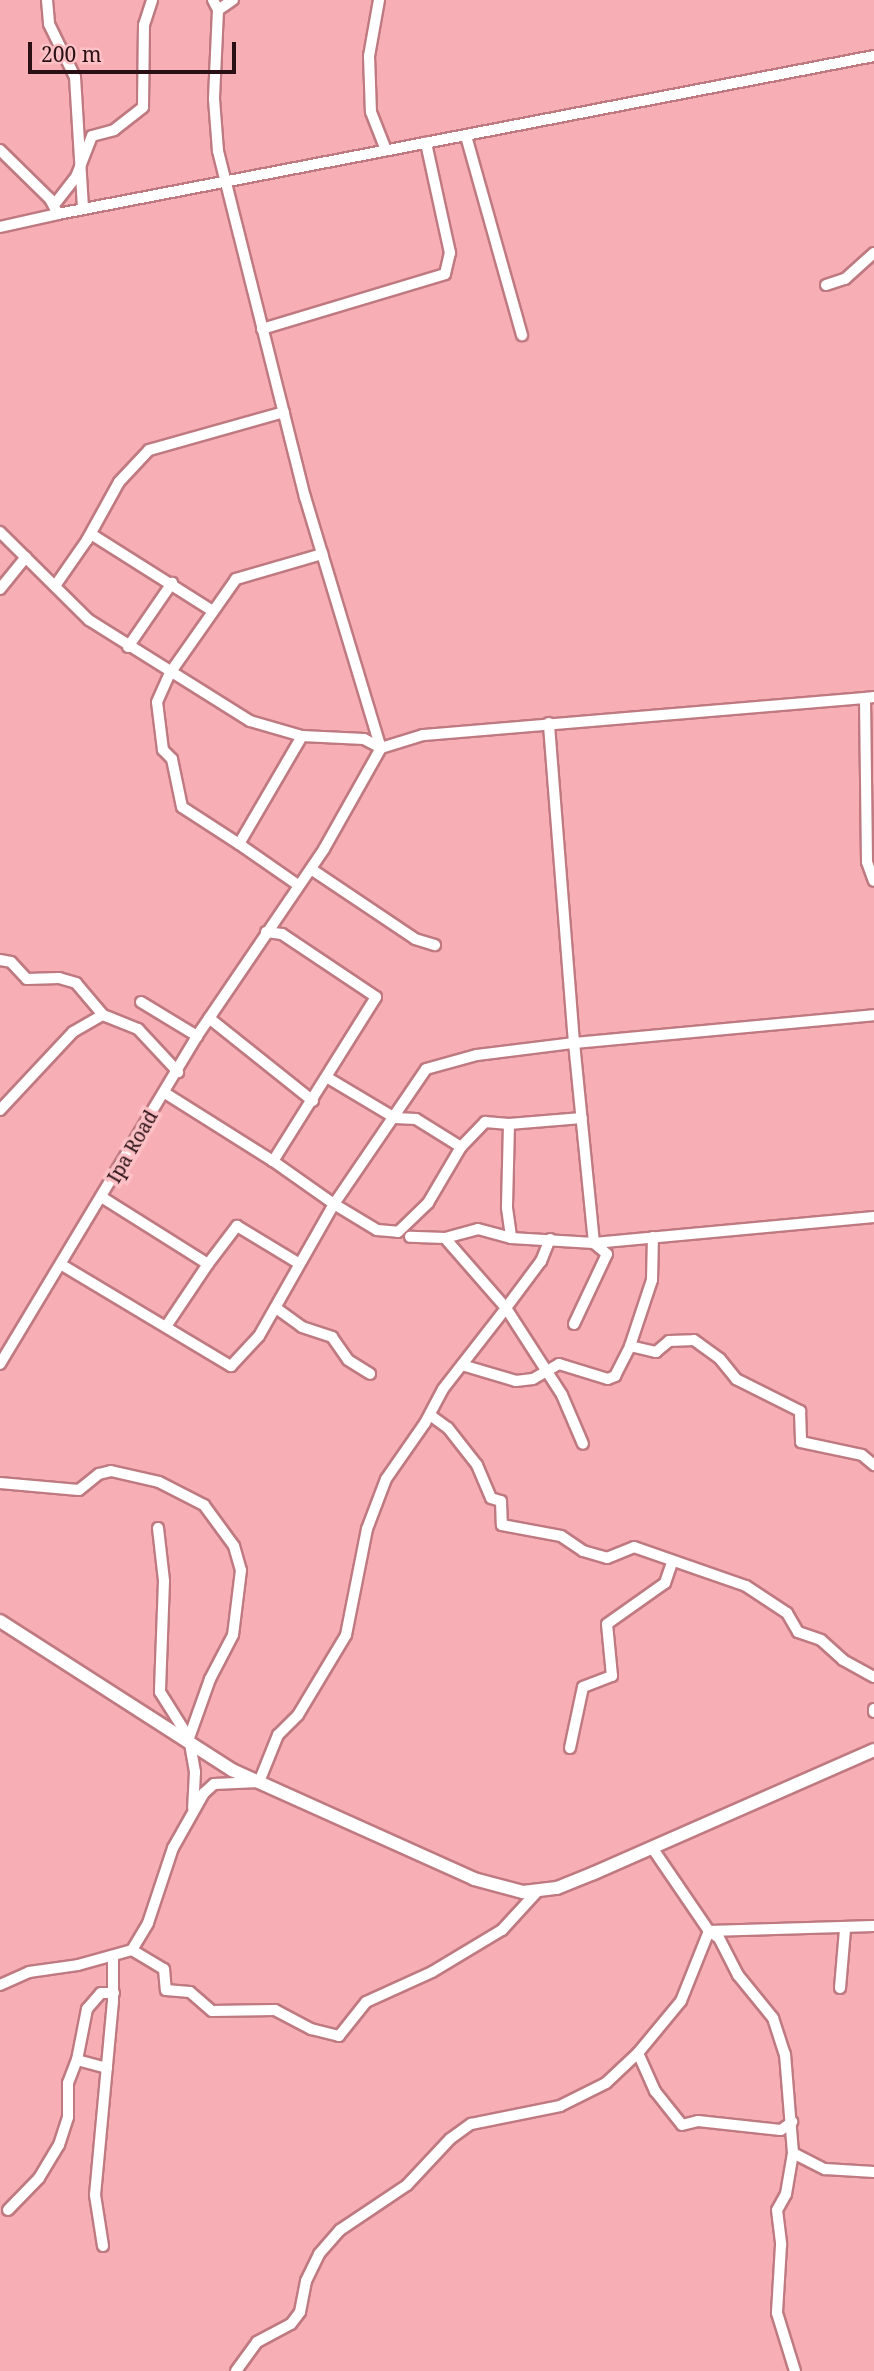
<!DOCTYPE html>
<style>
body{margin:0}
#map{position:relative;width:874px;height:2371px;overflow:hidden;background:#f8aeb5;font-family:"Noto Serif",serif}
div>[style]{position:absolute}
.roads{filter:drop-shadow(2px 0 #bf7a81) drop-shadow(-2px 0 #bf7a81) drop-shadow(0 2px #bf7a81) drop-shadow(0 -2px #bf7a81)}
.minor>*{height:10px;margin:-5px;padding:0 5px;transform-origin:5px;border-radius:5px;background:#fff}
.major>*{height:12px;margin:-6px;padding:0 6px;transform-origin:6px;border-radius:6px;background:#fff}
span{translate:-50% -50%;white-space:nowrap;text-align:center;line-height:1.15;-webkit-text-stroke:7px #fcc0c5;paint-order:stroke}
.street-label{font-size:19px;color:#2a1014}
.scale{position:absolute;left:28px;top:42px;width:208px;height:32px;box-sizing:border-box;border:4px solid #2a1014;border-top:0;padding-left:9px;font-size:21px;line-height:24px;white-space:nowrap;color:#2a1014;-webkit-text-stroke:5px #fcc0c5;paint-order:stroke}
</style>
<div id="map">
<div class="roads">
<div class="minor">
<div style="left:47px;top:0;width:24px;rotate:85deg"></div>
<div style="left:49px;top:24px;width:59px;rotate:63.9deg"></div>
<div style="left:75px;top:77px;width:131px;rotate:86.5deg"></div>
<div style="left:213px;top:0;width:11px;rotate:63deg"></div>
<div style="left:218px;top:10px;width:89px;rotate:92.6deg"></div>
<div style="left:214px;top:99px;width:52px;rotate:85.6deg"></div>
<div style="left:218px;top:151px;width:357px;rotate:75.9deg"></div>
<div style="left:305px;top:497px;width:262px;rotate:73.2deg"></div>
<div style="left:379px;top:0;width:57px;rotate:100.1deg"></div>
<div style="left:369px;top:56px;width:56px;rotate:88deg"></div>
<div style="left:371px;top:112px;width:41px;rotate:68.5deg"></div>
<div style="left:218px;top:10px;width:18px;rotate:-34deg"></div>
<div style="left:466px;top:136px;width:207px;rotate:74.3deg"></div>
<div style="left:0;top:150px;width:70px;rotate:44.4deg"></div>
<div style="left:50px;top:199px;width:17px;rotate:62deg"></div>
<div style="left:58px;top:214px;width:59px;rotate:167.4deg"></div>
<div style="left:54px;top:205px;width:36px;rotate:-52deg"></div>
<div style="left:76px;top:177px;width:44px;rotate:-68.7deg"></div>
<div style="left:92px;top:136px;width:23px;rotate:-15deg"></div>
<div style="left:114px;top:130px;width:37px;rotate:-38deg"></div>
<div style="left:143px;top:107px;width:82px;rotate:-89.3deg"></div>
<div style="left:144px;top:25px;width:26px;rotate:-72deg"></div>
<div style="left:58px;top:214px;width:831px;rotate:-10.96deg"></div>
<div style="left:826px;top:285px;width:20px;rotate:-18deg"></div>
<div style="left:845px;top:279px;width:39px;rotate:-42deg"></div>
<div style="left:262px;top:329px;width:191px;rotate:-16.7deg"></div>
<div style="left:445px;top:274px;width:22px;rotate:-77deg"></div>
<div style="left:450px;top:253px;width:113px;rotate:-102.3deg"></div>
<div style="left:0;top:532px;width:125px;rotate:44.7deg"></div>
<div style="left:89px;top:620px;width:190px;rotate:32.1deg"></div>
<div style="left:250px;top:721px;width:54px;rotate:16.1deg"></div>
<div style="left:302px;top:736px;width:62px;rotate:2.8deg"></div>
<div style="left:364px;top:739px;width:19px;rotate:28deg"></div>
<div style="left:91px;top:534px;width:144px;rotate:32.3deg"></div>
<div style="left:55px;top:586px;width:56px;rotate:-55.2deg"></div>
<div style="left:87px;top:540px;width:66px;rotate:-61.1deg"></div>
<div style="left:119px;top:482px;width:44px;rotate:-46.8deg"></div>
<div style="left:149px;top:450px;width:140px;rotate:-15.7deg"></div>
<div style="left:0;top:589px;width:41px;rotate:-50.9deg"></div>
<div style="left:128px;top:647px;width:78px;rotate:-55.5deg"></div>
<div style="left:874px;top:697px;width:9px;rotate:174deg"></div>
<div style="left:865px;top:698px;width:164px;rotate:89.3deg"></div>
<div style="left:867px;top:862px;width:20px;rotate:70deg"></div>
<div style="left:239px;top:844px;width:68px;rotate:-147deg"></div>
<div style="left:182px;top:807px;width:49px;rotate:-101.8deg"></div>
<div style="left:172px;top:759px;width:13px;rotate:-135deg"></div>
<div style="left:163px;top:750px;width:48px;rotate:-97.1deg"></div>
<div style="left:157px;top:702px;width:32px;rotate:-66deg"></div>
<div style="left:170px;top:673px;width:115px;rotate:-54.9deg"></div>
<div style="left:236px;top:579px;width:90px;rotate:-16.2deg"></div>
<div style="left:311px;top:869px;width:125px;rotate:33.9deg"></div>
<div style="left:415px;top:939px;width:21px;rotate:17deg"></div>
<div style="left:298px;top:885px;width:72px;rotate:-145.2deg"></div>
<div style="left:239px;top:844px;width:125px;rotate:-59.7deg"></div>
<div style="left:266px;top:932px;width:16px;rotate:7deg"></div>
<div style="left:282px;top:934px;width:113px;rotate:33.8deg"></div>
<div style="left:376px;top:997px;width:194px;rotate:122.1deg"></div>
<div style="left:273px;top:1161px;width:75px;rotate:35.2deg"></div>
<div style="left:334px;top:1204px;width:163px;rotate:-55.7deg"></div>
<div style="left:426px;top:1069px;width:53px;rotate:-15.4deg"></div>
<div style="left:477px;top:1055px;width:98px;rotate:-7.1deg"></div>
<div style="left:574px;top:1043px;width:321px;rotate:-94.5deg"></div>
<div style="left:0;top:960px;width:11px;rotate:10deg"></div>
<div style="left:11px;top:962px;width:23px;rotate:47deg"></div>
<div style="left:27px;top:979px;width:32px;rotate:-2deg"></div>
<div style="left:59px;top:978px;width:18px;rotate:16deg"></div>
<div style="left:76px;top:983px;width:42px;rotate:49.8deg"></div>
<div style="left:103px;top:1015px;width:38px;rotate:22deg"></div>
<div style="left:138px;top:1029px;width:59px;rotate:47.1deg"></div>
<div style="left:141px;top:1002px;width:66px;rotate:31.3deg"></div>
<div style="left:209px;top:1018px;width:133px;rotate:38.6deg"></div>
<div style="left:328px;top:1078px;width:78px;rotate:30.8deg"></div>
<div style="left:395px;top:1118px;width:21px;rotate:3deg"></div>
<div style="left:416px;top:1119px;width:53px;rotate:31.9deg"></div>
<div style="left:165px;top:1093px;width:128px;rotate:32.2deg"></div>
<div style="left:0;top:1110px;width:107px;rotate:-46.9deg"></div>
<div style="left:73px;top:1032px;width:34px;rotate:-30deg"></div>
<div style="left:509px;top:1124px;width:73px;rotate:-4.7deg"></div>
<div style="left:103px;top:1198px;width:124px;rotate:32.2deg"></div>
<div style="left:208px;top:1264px;width:48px;rotate:-52.7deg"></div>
<div style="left:237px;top:1226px;width:71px;rotate:31.2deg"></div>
<div style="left:445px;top:1238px;width:34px;rotate:-15deg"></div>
<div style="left:478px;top:1229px;width:34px;rotate:15deg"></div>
<div style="left:511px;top:1238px;width:83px;rotate:3.4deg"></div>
<div style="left:594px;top:1243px;width:281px;rotate:-5.3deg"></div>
<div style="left:550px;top:1239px;width:24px;rotate:112deg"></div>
<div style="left:541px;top:1261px;width:59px;rotate:126.7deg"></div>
<div style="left:506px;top:1308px;width:103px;rotate:57.2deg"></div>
<div style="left:562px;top:1395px;width:53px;rotate:66.8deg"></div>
<div style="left:62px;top:1265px;width:197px;rotate:30.9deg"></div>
<div style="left:231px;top:1366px;width:41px;rotate:-47deg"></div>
<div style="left:259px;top:1336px;width:152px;rotate:-60.4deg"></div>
<div style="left:334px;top:1204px;width:50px;rotate:31.2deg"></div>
<div style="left:377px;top:1230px;width:21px;rotate:5deg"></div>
<div style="left:398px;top:1232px;width:42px;rotate:-44deg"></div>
<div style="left:428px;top:1203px;width:65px;rotate:-59.5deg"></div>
<div style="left:461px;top:1147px;width:35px;rotate:-46deg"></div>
<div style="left:485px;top:1122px;width:24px;rotate:5deg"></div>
<div style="left:509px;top:1124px;width:84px;rotate:91.4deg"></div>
<div style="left:507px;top:1208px;width:30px;rotate:82deg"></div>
<div style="left:276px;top:1308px;width:32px;rotate:36deg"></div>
<div style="left:302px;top:1327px;width:32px;rotate:18deg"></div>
<div style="left:332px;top:1337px;width:28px;rotate:55deg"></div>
<div style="left:348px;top:1360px;width:26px;rotate:32deg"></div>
<div style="left:574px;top:1324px;width:77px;rotate:-64.8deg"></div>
<div style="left:607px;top:1254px;width:17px;rotate:-140deg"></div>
<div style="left:594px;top:1243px;width:201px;rotate:-95.7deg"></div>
<div style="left:574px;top:1043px;width:301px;rotate:-5.3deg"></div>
<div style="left:167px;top:1325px;width:73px;rotate:-56.1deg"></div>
<div style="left:630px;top:1346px;width:70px;rotate:-71.6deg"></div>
<div style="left:652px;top:1280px;width:43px;rotate:-88.7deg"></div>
<div style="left:0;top:1364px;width:383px;rotate:-59deg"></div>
<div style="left:197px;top:1036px;width:226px;rotate:-55.8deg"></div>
<div style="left:324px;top:849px;width:116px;rotate:-60.6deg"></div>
<div style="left:381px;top:748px;width:44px;rotate:-17.2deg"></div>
<div style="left:423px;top:735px;width:444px;rotate:-4.8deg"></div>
<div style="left:462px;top:1365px;width:56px;rotate:16.5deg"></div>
<div style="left:516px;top:1381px;width:17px;rotate:-7deg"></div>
<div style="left:533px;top:1379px;width:30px;rotate:-30deg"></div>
<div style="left:559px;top:1364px;width:51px;rotate:17deg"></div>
<div style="left:608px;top:1379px;width:8px;rotate:-23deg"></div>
<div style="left:615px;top:1376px;width:34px;rotate:-63deg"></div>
<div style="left:630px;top:1346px;width:27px;rotate:13deg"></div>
<div style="left:656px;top:1352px;width:17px;rotate:-40deg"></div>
<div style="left:669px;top:1341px;width:25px;rotate:-2deg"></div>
<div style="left:694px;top:1340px;width:32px;rotate:36deg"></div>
<div style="left:720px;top:1359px;width:26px;rotate:51deg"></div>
<div style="left:736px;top:1379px;width:72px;rotate:26.6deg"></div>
<div style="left:800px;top:1411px;width:31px;rotate:88deg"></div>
<div style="left:801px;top:1442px;width:62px;rotate:12deg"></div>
<div style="left:862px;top:1455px;width:16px;rotate:40deg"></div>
<div style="left:430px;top:1415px;width:22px;rotate:36deg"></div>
<div style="left:448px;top:1428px;width:47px;rotate:51.9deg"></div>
<div style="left:477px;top:1465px;width:36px;rotate:67deg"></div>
<div style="left:491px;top:1498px;width:10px;rotate:17deg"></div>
<div style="left:501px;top:1501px;width:24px;rotate:88deg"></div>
<div style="left:502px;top:1525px;width:60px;rotate:10.6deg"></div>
<div style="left:561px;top:1536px;width:27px;rotate:34deg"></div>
<div style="left:583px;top:1551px;width:25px;rotate:16deg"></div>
<div style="left:607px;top:1558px;width:29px;rotate:-22deg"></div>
<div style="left:634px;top:1547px;width:119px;rotate:19.2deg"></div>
<div style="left:746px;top:1586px;width:49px;rotate:33.4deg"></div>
<div style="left:787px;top:1613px;width:22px;rotate:60deg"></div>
<div style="left:798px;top:1632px;width:24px;rotate:19deg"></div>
<div style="left:821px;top:1640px;width:30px;rotate:42deg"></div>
<div style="left:843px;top:1660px;width:35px;rotate:29deg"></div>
<div style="left:0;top:1483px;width:79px;rotate:5.1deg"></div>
<div style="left:79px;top:1490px;width:26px;rotate:-39deg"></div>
<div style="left:99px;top:1474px;width:12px;rotate:-14deg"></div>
<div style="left:111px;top:1471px;width:49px;rotate:12.9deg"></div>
<div style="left:159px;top:1482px;width:51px;rotate:27.1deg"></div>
<div style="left:204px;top:1505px;width:51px;rotate:53.8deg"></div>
<div style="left:234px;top:1546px;width:25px;rotate:74deg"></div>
<div style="left:241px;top:1570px;width:65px;rotate:97deg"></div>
<div style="left:233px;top:1635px;width:50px;rotate:117.6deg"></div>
<div style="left:210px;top:1679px;width:63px;rotate:109.6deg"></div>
<div style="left:158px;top:1528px;width:53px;rotate:83.5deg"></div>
<div style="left:164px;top:1581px;width:111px;rotate:92.1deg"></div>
<div style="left:160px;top:1692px;width:54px;rotate:57.8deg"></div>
<div style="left:189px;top:1738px;width:35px;rotate:80deg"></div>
<div style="left:195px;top:1772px;width:36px;rotate:93deg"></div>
<div style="left:874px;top:1709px;width:3px;rotate:90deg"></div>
<div style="left:570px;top:1748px;width:62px;rotate:-78deg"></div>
<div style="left:583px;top:1687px;width:31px;rotate:-21deg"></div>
<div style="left:612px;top:1676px;width:52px;rotate:-95.5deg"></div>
<div style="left:607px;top:1624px;width:71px;rotate:-35.3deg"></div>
<div style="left:665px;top:1583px;width:21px;rotate:-71deg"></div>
<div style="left:653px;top:1849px;width:99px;rotate:55.7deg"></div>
<div style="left:709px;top:1931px;width:165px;rotate:-1.7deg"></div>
<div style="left:132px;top:1950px;width:37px;rotate:31deg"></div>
<div style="left:164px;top:1969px;width:21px;rotate:85deg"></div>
<div style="left:166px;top:1990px;width:24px;rotate:5deg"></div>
<div style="left:190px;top:1992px;width:29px;rotate:41deg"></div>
<div style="left:212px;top:2011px;width:63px;rotate:-0.9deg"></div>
<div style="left:275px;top:2010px;width:41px;rotate:27.8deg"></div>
<div style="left:311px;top:2029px;width:29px;rotate:14deg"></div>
<div style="left:339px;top:2036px;width:43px;rotate:-51.5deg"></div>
<div style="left:366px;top:2002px;width:72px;rotate:-24.4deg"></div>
<div style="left:432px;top:1972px;width:82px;rotate:-31deg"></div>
<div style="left:502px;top:1930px;width:52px;rotate:-47.4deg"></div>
<div style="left:0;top:1985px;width:32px;rotate:-24deg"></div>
<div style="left:29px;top:1972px;width:49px;rotate:-8.1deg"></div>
<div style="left:78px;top:1965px;width:56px;rotate:-15.5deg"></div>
<div style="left:132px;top:1950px;width:31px;rotate:-59deg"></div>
<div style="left:148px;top:1923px;width:79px;rotate:-71.6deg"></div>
<div style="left:173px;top:1848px;width:63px;rotate:-60.6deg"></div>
<div style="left:204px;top:1793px;width:13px;rotate:-42deg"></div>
<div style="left:214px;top:1784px;width:45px;rotate:-2.5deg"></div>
<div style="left:259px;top:1782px;width:51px;rotate:-68deg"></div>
<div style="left:278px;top:1735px;width:28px;rotate:-45deg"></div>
<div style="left:298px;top:1715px;width:93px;rotate:-59deg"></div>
<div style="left:346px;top:1635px;width:108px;rotate:-78.8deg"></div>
<div style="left:367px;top:1529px;width:53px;rotate:-69.2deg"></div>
<div style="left:386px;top:1479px;width:68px;rotate:-55.1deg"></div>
<div style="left:425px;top:1423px;width:38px;rotate:-62deg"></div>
<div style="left:443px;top:1389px;width:103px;rotate:-52.1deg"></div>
<div style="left:506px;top:1308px;width:93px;rotate:-131.1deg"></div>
<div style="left:445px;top:1238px;width:35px;rotate:-178deg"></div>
<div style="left:840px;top:1988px;width:58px;rotate:-85.1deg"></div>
<div style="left:638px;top:2053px;width:42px;rotate:65.9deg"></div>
<div style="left:655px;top:2091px;width:43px;rotate:51.5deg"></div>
<div style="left:682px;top:2125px;width:16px;rotate:-14deg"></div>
<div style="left:698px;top:2121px;width:83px;rotate:6.2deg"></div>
<div style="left:781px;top:2130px;width:14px;rotate:-36deg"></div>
<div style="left:77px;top:2060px;width:52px;rotate:-78.9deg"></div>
<div style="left:87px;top:2009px;width:21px;rotate:-49deg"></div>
<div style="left:101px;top:1993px;width:13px"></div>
<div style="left:793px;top:2153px;width:36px;rotate:27deg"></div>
<div style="left:825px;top:2169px;width:49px;rotate:3.5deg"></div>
<div style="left:8px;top:2210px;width:45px;rotate:-45.9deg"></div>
<div style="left:39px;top:2178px;width:39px;rotate:-59deg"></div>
<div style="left:59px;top:2145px;width:29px;rotate:-72deg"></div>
<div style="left:68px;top:2117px;width:34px;rotate:-90deg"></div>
<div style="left:68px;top:2083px;width:25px;rotate:-69deg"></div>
<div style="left:77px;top:2060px;width:31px;rotate:15deg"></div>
<div style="left:103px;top:2246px;width:52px;rotate:-98.9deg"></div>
<div style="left:95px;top:2195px;width:194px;rotate:-84.7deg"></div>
<div style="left:113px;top:2002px;width:44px;rotate:-90deg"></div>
<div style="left:236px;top:2371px;width:36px;rotate:-54deg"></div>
<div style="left:257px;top:2342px;width:38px;rotate:-28deg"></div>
<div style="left:291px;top:2324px;width:15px;rotate:-53deg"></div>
<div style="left:300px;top:2312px;width:32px;rotate:-79deg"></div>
<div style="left:306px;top:2281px;width:30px;rotate:-64deg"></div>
<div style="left:319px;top:2254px;width:32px;rotate:-49deg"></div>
<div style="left:340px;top:2230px;width:81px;rotate:-33.9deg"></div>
<div style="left:407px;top:2185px;width:63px;rotate:-46.9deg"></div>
<div style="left:450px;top:2139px;width:26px;rotate:-36deg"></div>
<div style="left:471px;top:2124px;width:91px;rotate:-11.4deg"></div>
<div style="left:560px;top:2106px;width:51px;rotate:-26.6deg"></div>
<div style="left:606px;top:2083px;width:44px;rotate:-43.2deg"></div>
<div style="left:638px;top:2053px;width:67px;rotate:-50.4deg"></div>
<div style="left:681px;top:2001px;width:75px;rotate:-68.2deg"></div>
<div style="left:709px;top:1931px;width:12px;rotate:35deg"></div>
<div style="left:719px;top:1938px;width:42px;rotate:62.8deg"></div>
<div style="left:738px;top:1975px;width:55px;rotate:50.9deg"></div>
<div style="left:773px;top:2018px;width:38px;rotate:72deg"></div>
<div style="left:785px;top:2054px;width:99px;rotate:85.4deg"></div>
<div style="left:793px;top:2153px;width:42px;rotate:99.7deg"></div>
<div style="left:786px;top:2194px;width:18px;rotate:119deg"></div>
<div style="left:777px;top:2210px;width:35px;rotate:83deg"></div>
<div style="left:781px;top:2245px;width:68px;rotate:93.4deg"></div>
<div style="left:777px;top:2313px;width:61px;rotate:72.8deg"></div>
</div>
<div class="major">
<div style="left:0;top:1621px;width:276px;rotate:32.7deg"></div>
<div style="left:232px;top:1770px;width:265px;rotate:24.2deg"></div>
<div style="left:474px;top:1879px;width:51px;rotate:14.9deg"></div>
<div style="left:523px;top:1892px;width:34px;rotate:-7deg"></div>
<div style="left:557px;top:1888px;width:40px;rotate:-22deg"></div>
<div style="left:594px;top:1873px;width:306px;rotate:-23.7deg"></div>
</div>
</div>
<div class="street-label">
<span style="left:133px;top:1147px;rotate:-60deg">Ipa Road</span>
</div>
<div class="scale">200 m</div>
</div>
